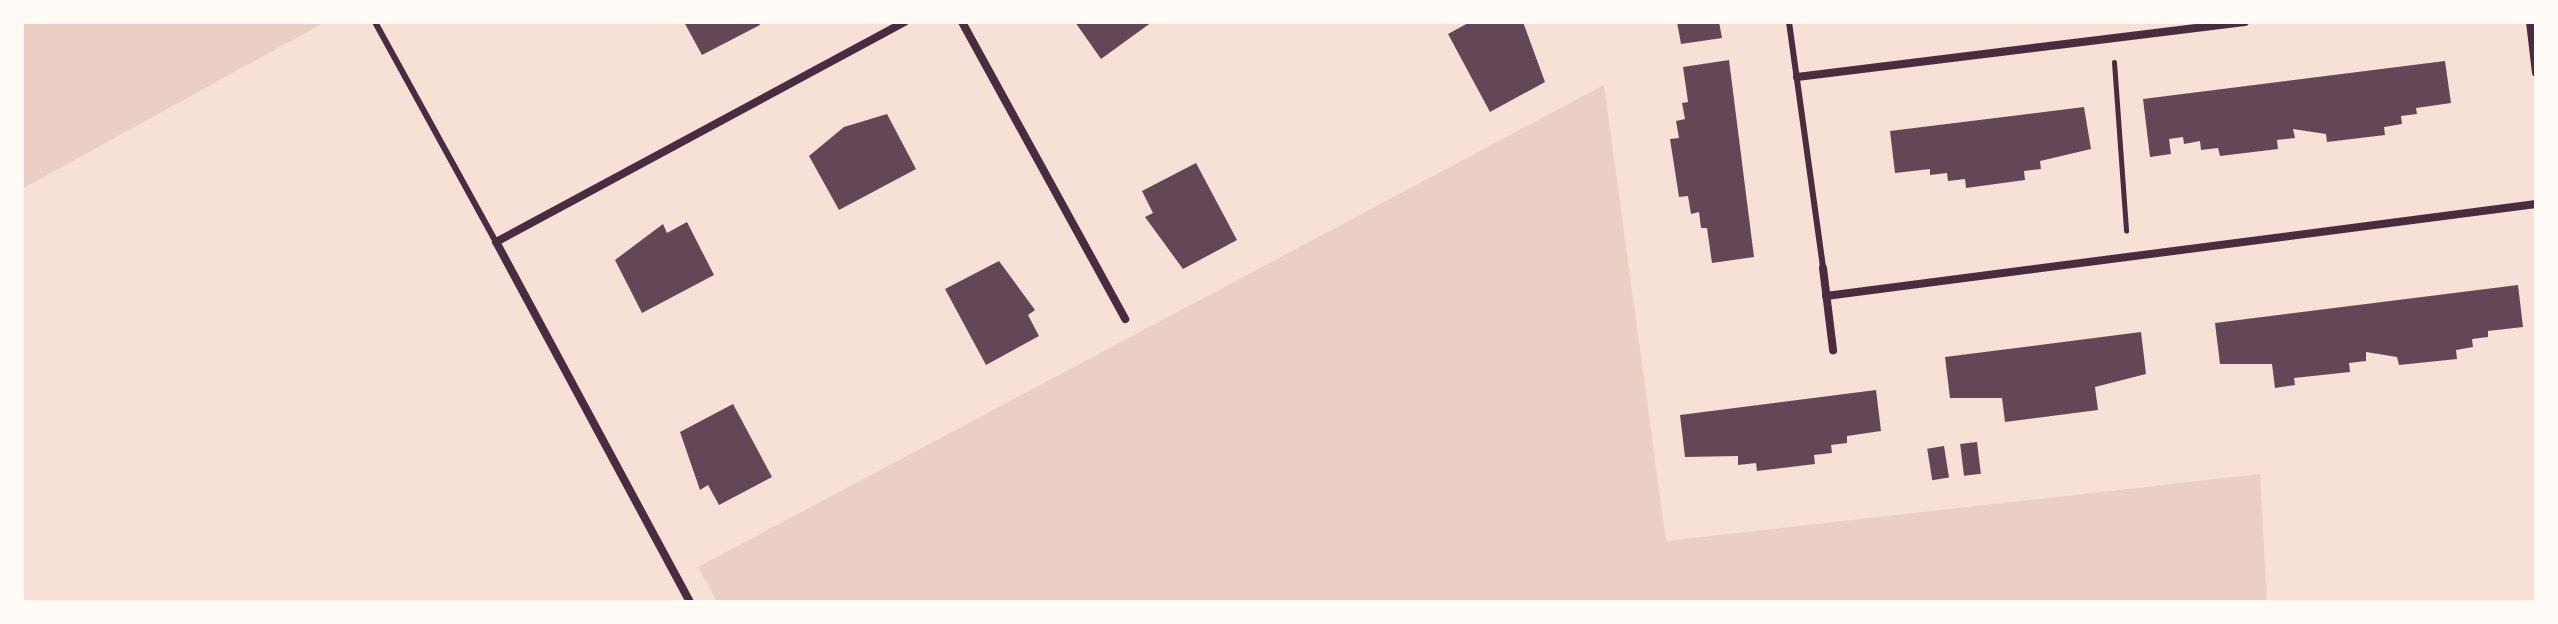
<!DOCTYPE html>
<style>
body{margin:0}
#map{position:relative;width:2558px;height:624px;overflow:hidden;background:#f7e1d7;font-family:Karla,sans-serif}
div>[style]{position:absolute}
.green>*{inset:0;background:#ebcfc5}
.building>*{inset:0;background:#644757;transform-origin:0 0}
.path>*{height:5px;margin:-2.5px;padding:0 2.5px;transform-origin:2.5px;border-radius:2.5px;background:#4a2c40}
.service>*{height:6px;margin:-3px;padding:0 3px;transform-origin:3px;border-radius:3px;background:#4a2c40}
.minor>*{height:8px;margin:-4px;padding:0 4px;transform-origin:4px;border-radius:4px;background:#4a2c40}
span{translate:-50% -50%;white-space:nowrap;text-align:center;line-height:1.15;-webkit-text-stroke:6px #fffaf5;paint-order:stroke}
.frame{position:absolute;inset:0;border:24px solid #fffaf5;pointer-events:none}
</style>
<div id="map">
<div class="green">
<div style="clip-path:polygon(22px 22px,325px 22px,22px 189px)"></div>
<div style="clip-path:polygon(1604px 85px,1666px 541px,2260px 474px,2267px 602px,717px 602px,698px 567px)"></div>
</div>
<div class="building">
<div style="clip-path:polygon(684px 22px,758px 22px,760px 25px,702px 55px)"></div>
<div style="clip-path:polygon(1075px 22px,1152px 22px,1101px 59px)"></div>
<div style="clip-path:polygon(1470px 22px,1523px 22px,1545px 82px,1490px 112px,1448px 34px)"></div>
<div style="clip-path:polygon(1677px 22px,1719px 22px,1722px 38px,1681px 44px)"></div>
<div style="clip-path:polygon(1729px 60px,1754px 257px,1712px 263px,1707px 228px,1701px 228px,1699px 212px,1691px 214px,1688px 196px,1679px 197px,1670px 139px,1679px 138px,1676px 121px,1685px 119px,1682px 103px,1688px 102px,1683px 67px)"></div>
<div style="clip-path:polygon(2445px 61px,2451px 103px,2416px 108px,2417px 114px,2401px 116px,2402px 124px,2384px 127px,2385px 135px,2327px 142px,2326px 134px,2293px 129px,2295px 138px,2277px 140px,2278px 149px,2220px 156px,2218px 148px,2201px 150px,2200px 141px,2184px 144px,2183px 137px,2169px 139px,2171px 154px,2150px 157px,2143px 99px)"></div>
<div style="clip-path:polygon(2084px 107px,2091px 149px,2040px 161px,2041px 169px,2024px 171px,2025px 180px,1966px 188px,1965px 179px,1948px 181px,1947px 173px,1930px 175px,1930px 169px,1895px 173px,1890px 131px)"></div>
<div style="clip-path:polygon(887px 114px,916px 169px,839px 210px,809px 156px,844px 127px)"></div>
<div style="clip-path:polygon(1196px 163px,1237px 240px,1183px 269px,1145px 217px,1153px 213px,1142px 191px)"></div>
<div style="clip-path:polygon(687px 222px,714px 275px,642px 313px,615px 260px,663px 224px,667px 233px)"></div>
<div style="clip-path:polygon(999px 261px,1035px 310px,1028px 315px,1039px 336px,986px 365px,945px 289px)"></div>
<div style="clip-path:polygon(2518px 285px,2523px 327px,2488px 331px,2488px 337px,2472px 339px,2473px 347px,2456px 350px,2457px 359px,2399px 365px,2397px 357px,2366px 352px,2366px 361px,2349px 363px,2350px 372px,2294px 378px,2295px 385px,2275px 388px,2272px 364px,2220px 364px,2215px 323px)"></div>
<div style="clip-path:polygon(2141px 332px,2146px 374px,2095px 387px,2098px 410px,2005px 422px,2002px 398px,1950px 398px,1945px 357px)"></div>
<div style="clip-path:polygon(1876px 390px,1881px 431px,1847px 436px,1847px 443px,1831px 445px,1832px 453px,1814px 455px,1815px 464px,1757px 471px,1756px 463px,1738px 465px,1738px 456px,1685px 457px,1680px 415px)"></div>
<div style="clip-path:polygon(733px 404px,772px 477px,719px 505px,708px 485px,700px 490px,680px 432px)"></div>
<div style="left:1977px;top:442px;width:32px;height:17px;rotate:83deg"></div>
<div style="left:1944px;top:446px;width:32px;height:17px;rotate:81deg"></div>
</div>
<div class="path">
<div style="left:2114px;top:62px;width:169px;rotate:85.9deg"></div>
</div>
<div class="service">
<div style="left:375px;top:22px;width:251px;rotate:61.2deg"></div>
<div style="left:1789px;top:22px;width:248px;rotate:82.1deg"></div>
</div>
<div class="minor">
<div style="left:962px;top:22px;width:339px;rotate:61.2deg"></div>
<div style="left:2530px;top:22px;width:51px;rotate:83.3deg"></div>
<div style="left:1797px;top:77px;width:451px;rotate:-7deg"></div>
<div style="left:1823px;top:268px;width:83px;rotate:83deg"></div>
<div style="left:1826px;top:296px;width:716px;rotate:-7.38deg"></div>
<div style="left:690px;top:602px;width:409px;rotate:-118.3deg"></div>
<div style="left:496px;top:242px;width:464px;rotate:-28.3deg"></div>
</div>
<div class="frame"></div>
</div>
